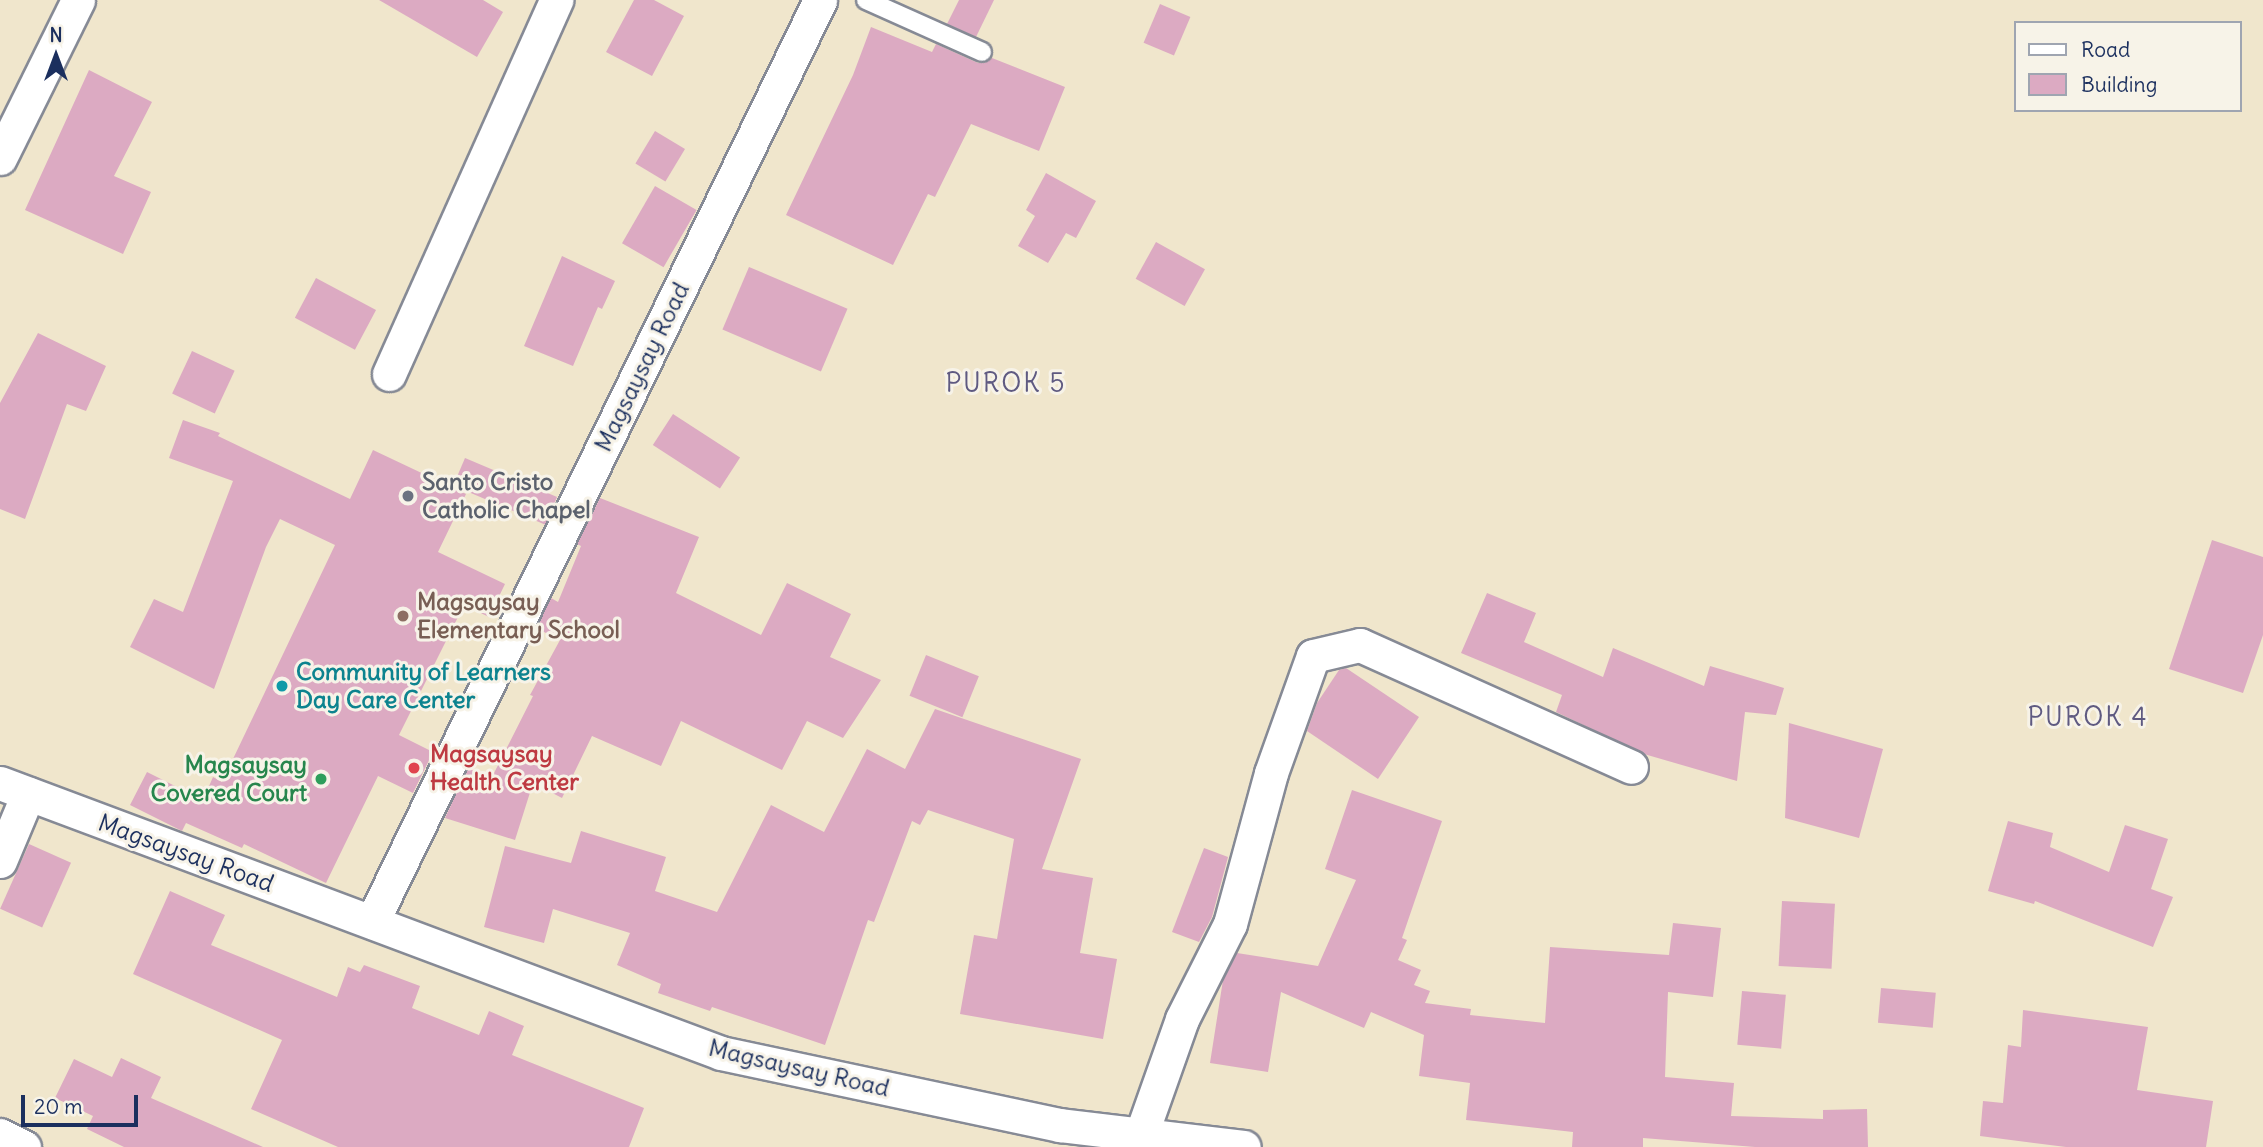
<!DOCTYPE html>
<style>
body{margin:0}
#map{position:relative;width:2263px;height:1147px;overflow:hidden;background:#f0e6cc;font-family:Delius,sans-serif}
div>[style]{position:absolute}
.building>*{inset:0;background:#dcaac2;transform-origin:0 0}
.roads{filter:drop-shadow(2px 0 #868a95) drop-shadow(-2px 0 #868a95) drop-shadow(0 2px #868a95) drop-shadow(0 -2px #868a95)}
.service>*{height:18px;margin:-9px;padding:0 9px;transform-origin:9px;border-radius:9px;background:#fff}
.minor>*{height:33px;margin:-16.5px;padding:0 16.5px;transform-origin:16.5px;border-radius:16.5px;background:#fff}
.dots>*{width:19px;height:19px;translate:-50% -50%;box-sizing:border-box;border:4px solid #f7f3e8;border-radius:50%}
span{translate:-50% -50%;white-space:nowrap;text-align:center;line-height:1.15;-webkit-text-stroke:6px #f7f3e8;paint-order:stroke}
.street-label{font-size:24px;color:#1b2f5e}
.worship-label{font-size:24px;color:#5b616d;font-weight:700}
.left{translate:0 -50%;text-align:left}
.education-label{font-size:24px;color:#785e54;font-weight:700}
.culture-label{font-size:24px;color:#0d838f;font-weight:700}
.health-label{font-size:24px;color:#be3a42;font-weight:700}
.leisure-label{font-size:24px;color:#27864d;font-weight:700}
.right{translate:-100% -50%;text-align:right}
.neighbourhood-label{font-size:26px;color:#5f5a81;letter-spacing:2px}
.legend{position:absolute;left:2014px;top:21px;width:228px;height:91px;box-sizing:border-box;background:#f7f3e8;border:2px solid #9fa5b1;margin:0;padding:9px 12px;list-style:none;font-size:21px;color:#1b2f5e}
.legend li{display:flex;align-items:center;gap:14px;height:35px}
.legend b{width:35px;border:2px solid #9fa5b1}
.north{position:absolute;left:21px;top:21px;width:70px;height:70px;-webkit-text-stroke:5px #f7f3e8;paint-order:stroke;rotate:0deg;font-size:19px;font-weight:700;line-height:28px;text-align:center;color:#1b2f5e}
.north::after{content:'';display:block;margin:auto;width:24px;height:32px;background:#1b2f5e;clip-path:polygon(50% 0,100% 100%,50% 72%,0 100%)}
.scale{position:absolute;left:21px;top:1095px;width:117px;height:32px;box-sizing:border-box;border:4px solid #1b2f5e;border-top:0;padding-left:9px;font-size:21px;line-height:24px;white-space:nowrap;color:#1b2f5e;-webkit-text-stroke:5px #f7f3e8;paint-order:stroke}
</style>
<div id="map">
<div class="building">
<div style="clip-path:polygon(379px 0,483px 0,503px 12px,477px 57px)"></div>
<div style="clip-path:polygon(634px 0,654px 0,684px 16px,652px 76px,606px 52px)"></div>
<div style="clip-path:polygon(959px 0,994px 0,976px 37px,947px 24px)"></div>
<div style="left:1160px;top:4px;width:33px;height:42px;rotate:23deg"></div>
<div style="clip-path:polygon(871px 27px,932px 52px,936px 44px,978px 63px,984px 63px,992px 58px,1065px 87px,1039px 151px,971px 124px,935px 197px,928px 194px,893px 265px,786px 215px,853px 75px)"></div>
<div style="clip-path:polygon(89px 70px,152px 102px,114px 176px,151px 192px,123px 254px,25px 210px)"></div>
<div style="left:655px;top:131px;width:35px;height:38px;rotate:31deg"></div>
<div style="clip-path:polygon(1046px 173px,1096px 201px,1076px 238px,1066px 233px,1048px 263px,1018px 246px,1035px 216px,1026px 210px)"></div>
<div style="left:655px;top:186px;width:48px;height:66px;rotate:30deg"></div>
<div style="left:1156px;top:242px;width:56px;height:42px;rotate:29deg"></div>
<div style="clip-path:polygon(562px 256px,615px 281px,602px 309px,598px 307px,573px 366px,524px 346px)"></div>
<div style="left:749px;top:267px;width:107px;height:68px;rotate:23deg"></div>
<div style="left:316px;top:278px;width:68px;height:45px;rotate:28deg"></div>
<div style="clip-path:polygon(38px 333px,106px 366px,86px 411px,67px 404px,25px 519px,0 509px,0 403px)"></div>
<div style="left:192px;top:351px;width:47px;height:47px;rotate:25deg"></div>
<div style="left:673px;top:414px;width:80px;height:37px;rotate:33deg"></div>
<div style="clip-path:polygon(183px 420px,220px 433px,218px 436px,350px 499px,373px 450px,466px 494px,438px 552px,505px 584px,489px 617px,464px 605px,399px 735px,433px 752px,413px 793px,378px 776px,326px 883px,244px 844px,242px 848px,186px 823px,182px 831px,130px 805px,147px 772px,203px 800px,213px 777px,222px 782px,335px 545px,280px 519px,266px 547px,214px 689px,130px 647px,154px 599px,183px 612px,233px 481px,169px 458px)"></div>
<div style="left:465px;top:458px;width:100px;height:30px;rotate:23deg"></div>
<div style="clip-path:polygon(600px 498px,699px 537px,676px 593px,761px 635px,787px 583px,851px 614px,830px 657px,881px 680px,843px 738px,807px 721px,782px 770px,681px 721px,661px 766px,592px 736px,562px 798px,533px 783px,515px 840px,445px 818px,468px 768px,491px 779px,533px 696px,530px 695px,560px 640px,536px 628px,551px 598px,558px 602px,581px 546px,577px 544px)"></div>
<div style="clip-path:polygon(2212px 540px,2263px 557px,2263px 635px,2243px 693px,2169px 669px)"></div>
<div style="clip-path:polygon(1487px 593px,1536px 613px,1524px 642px,1603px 677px,1613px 648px,1704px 686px,1710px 666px,1784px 688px,1776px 715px,1745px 712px,1737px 781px,1644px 754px,1556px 712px,1562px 695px,1461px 653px)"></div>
<div style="left:926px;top:655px;width:57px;height:44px;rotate:22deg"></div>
<div style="clip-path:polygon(1346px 668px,1419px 717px,1378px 779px,1307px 731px,1317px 703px,1339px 670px)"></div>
<div style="clip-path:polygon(935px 709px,1081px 759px,1042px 869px,1093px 878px,1080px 953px,1117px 959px,1103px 1039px,960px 1014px,974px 935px,997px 939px,1014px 839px,928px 810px,920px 825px,912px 821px,874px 922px,868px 920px,825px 1045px,712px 1007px,710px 1011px,658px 993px,661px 984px,617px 965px,630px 933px,553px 909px,544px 943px,484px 927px,505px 846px,571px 863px,581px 831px,666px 857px,655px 891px,717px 912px,771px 805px,824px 832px,867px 749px,905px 769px)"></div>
<div style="clip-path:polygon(1789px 723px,1883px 749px,1859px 838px,1785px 818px)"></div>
<div style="clip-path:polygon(1352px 790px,1442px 821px,1402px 938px,1407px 940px,1398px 960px,1421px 970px,1414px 985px,1430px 991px,1425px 1003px,1471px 1009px,1470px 1015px,1545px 1023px,1550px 947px,1669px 955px,1673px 923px,1721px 928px,1713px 997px,1668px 992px,1665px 1077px,1734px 1083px,1731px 1116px,1823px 1119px,1823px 1110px,1867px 1109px,1868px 1147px,1755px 1147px,1643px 1138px,1643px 1147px,1572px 1147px,1573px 1132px,1466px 1120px,1470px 1083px,1419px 1076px,1424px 1035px,1371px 1012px,1364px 1028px,1281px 992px,1268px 1072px,1210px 1063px,1223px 980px,1237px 953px,1318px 966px,1356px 880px,1325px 869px)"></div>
<div style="clip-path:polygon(2008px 821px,2053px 833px,2050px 847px,2109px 872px,2125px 825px,2168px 839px,2151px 889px,2173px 897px,2153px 947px,2035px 901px,2034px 904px,1988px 891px)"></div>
<div style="left:29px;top:844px;width:46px;height:71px;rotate:24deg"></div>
<div style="clip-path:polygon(1204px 848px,1228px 857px,1212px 917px,1199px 942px,1172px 932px)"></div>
<div style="clip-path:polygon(170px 891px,225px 915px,211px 945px,337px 997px,348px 967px,360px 972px,364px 965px,420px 986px,412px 1008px,479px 1035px,489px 1011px,524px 1026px,512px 1055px,644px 1108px,629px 1147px,338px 1147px,251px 1109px,282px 1040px,133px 974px)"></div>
<div style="left:1782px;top:901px;width:53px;height:65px;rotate:3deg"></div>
<div style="left:1881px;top:988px;width:55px;height:35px;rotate:5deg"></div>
<div style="left:1742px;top:991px;width:44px;height:54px;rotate:5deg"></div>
<div style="clip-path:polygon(2023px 1010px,2148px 1027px,2137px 1090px,2213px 1101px,2206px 1147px,2066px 1147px,1980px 1136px,1983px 1101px,2003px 1103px,2008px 1045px,2021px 1047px)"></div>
<div style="clip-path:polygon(121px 1058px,161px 1077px,151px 1098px,263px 1147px,124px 1147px,87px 1129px,93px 1116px,55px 1098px,74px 1059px,112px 1077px)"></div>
</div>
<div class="roads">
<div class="service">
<div style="left:866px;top:0;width:127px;rotate:24.1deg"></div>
</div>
<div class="minor">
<div style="left:0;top:158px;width:176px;rotate:-63.7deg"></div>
<div style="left:389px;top:374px;width:410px;rotate:-65.9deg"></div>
<div style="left:0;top:783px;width:770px;rotate:20.53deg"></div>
<div style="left:721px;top:1053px;width:347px;rotate:12deg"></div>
<div style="left:1060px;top:1125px;width:185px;rotate:6.8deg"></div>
<div style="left:0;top:861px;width:73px;rotate:-67.3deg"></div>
<div style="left:372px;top:922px;width:1025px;rotate:-64.08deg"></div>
<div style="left:0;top:1135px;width:27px;rotate:27deg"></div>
<div style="left:1141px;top:1135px;width:123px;rotate:-70.5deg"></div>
<div style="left:1182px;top:1019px;width:106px;rotate:-63.2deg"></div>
<div style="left:1230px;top:924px;width:156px;rotate:-74.8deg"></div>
<div style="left:1271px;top:773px;width:124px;rotate:-70.3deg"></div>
<div style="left:1313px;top:656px;width:48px;rotate:-13.2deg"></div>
<div style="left:1360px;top:645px;width:297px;rotate:24.2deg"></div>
</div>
</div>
<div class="dots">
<div style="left:408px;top:496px;background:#6b7280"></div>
<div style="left:403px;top:616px;background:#8d6e63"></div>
<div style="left:282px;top:686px;background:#0f9aa8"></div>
<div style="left:414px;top:768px;background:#e0444e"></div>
<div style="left:321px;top:779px;background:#2e9e5b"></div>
</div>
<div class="street-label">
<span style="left:642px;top:367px;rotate:-64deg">Magsaysay Road</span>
<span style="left:186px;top:853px;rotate:20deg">Magsaysay Road</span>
<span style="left:799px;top:1068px;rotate:13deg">Magsaysay Road</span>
</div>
<div class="worship-label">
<span class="left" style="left:422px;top:496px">Santo Cristo<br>Catholic Chapel</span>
</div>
<div class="education-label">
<span class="left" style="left:417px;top:616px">Magsaysay<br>Elementary School</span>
</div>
<div class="culture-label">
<span class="left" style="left:296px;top:686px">Community of Learners<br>Day Care Center</span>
</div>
<div class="health-label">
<span class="left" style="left:430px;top:768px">Magsaysay<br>Health Center</span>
</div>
<div class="leisure-label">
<span class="right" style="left:307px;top:779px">Magsaysay<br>Covered Court</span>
</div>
<div class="neighbourhood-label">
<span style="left:1006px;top:383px">PUROK 5</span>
<span style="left:2088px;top:717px">PUROK 4</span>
</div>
<ul class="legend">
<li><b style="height:9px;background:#fff"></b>Road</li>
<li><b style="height:19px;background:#dcaac2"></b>Building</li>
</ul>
<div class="north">N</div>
<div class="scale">20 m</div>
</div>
